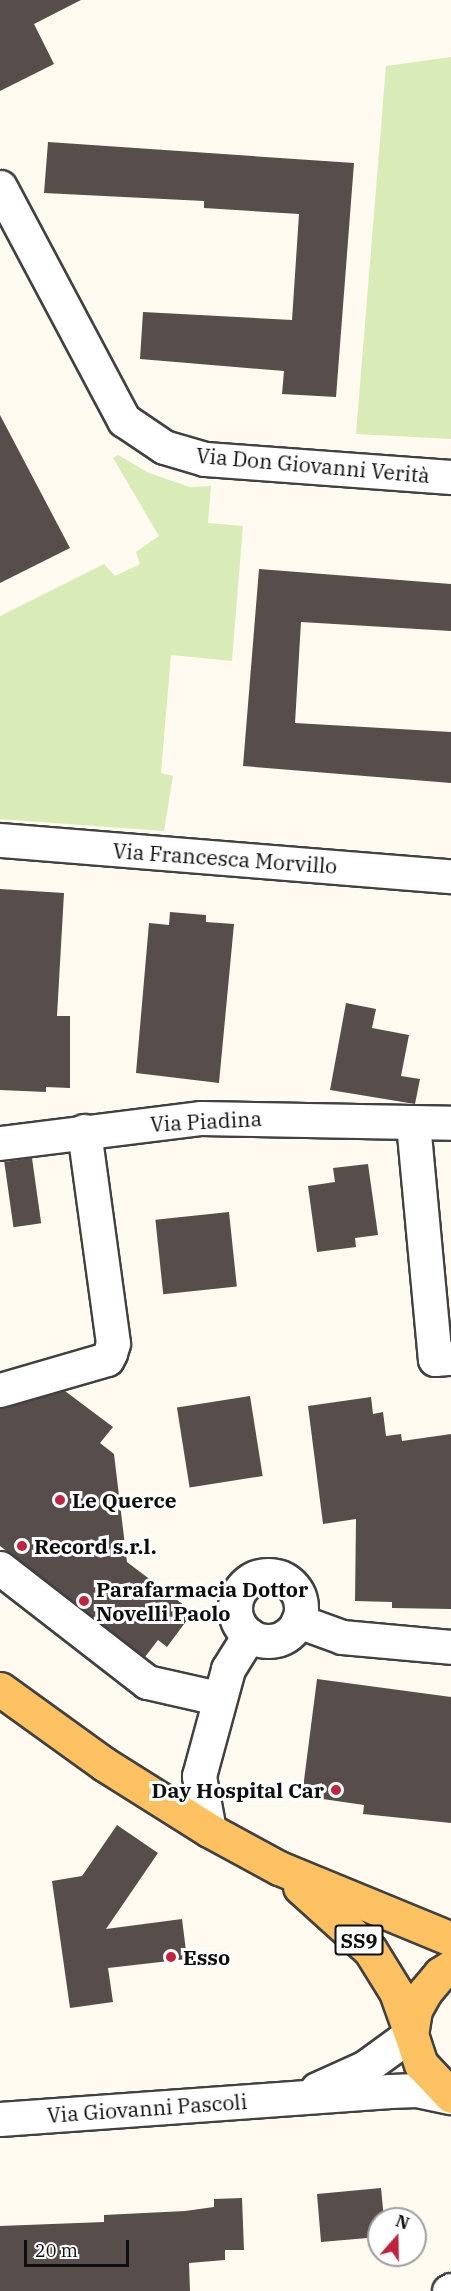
<!DOCTYPE html>
<meta charset="utf-8">
<style>
body{margin:0}
#map{position:relative;width:451px;height:2291px;overflow:hidden;background:#fffaef;font-family:"IBM Plex Serif",serif}
div>[style]{position:absolute}
.green>*{inset:0;background:#d9ebb7}
.building>*{inset:0;background:#574d4a;transform-origin:0 0}
.roads{filter:drop-shadow(2px 0 #414141) drop-shadow(-2px 0 #414141) drop-shadow(0 2px #414141) drop-shadow(0 -2px #414141)}
.minor>*{height:33px;margin:-16.5px;padding:0 16.5px;transform-origin:16.5px;border-radius:16.5px;background:#fff}
.minor>.ring{margin:-16.5px;padding:0;box-sizing:content-box;background:none;border:33px solid #fff;border-radius:50%}
.major>*{height:33px;margin:-16.5px;padding:0 16.5px;transform-origin:16.5px;border-radius:16.5px;background:#fcc261}
.dots>*{width:16px;height:16px;translate:-50% -50%;box-sizing:border-box;border:3px solid #fff;border-radius:50%}
span{translate:-50% -50%;white-space:nowrap;text-align:center;line-height:1.15;-webkit-text-stroke:6px #fff;paint-order:stroke}
.shield-label span{padding:2px 4px;background:#fff;border:2px solid;border-radius:4px;-webkit-text-stroke-width:0}
.shield-label{font-size:20px;color:#0e0e0e;font-weight:700}
.street-label{font-size:21px;color:#0e0e0e}
.poi-label{font-size:21px;color:#0e0e0e;font-weight:700}
.left{translate:0 -50%;text-align:left}
.right{translate:-100% -50%;text-align:right}
.north{position:absolute;left:367px;top:2207px;width:60px;height:60px;box-sizing:border-box;background:#fff;border:2px solid #9f9f9f;border-radius:50%;rotate:20deg;font-size:16px;font-weight:700;line-height:24px;text-align:center;color:#0e0e0e}
.north::after{content:'';display:block;margin:auto;width:21px;height:27px;background:#c3213f;clip-path:polygon(50% 0,100% 100%,50% 72%,0 100%)}
.scale{position:absolute;left:24px;top:2240px;width:105px;height:27px;box-sizing:border-box;border:3px solid #0e0e0e;border-top:0;padding-left:8px;font-size:18px;line-height:21px;white-space:nowrap;color:#0e0e0e;-webkit-text-stroke:4px #fff;paint-order:stroke}
</style>
<div id="map">
<div class="green">
<div style="clip-path:polygon(451px 57px,451px 439px,356px 434px,386px 66px)"></div>
<div style="clip-path:polygon(118px 455px,149px 473px,190px 487px,211px 486px,208px 523px,243px 526px,232px 661px,171px 655px,161px 773px,173px 776px,164px 831px,0 819px,0 616px,104px 564px,115px 576px,140px 564px,136px 552px,159px 536px,113px 458px)"></div>
</div>
<div class="building">
<div style="clip-path:polygon(0 0,81px 0,34px 24px,54px 64px,0 91px)"></div>
<div style="clip-path:polygon(48px 142px,354px 163px,336px 397px,282px 394px,284px 371px,140px 359px,143px 312px,292px 320px,299px 214px,204px 208px,204px 201px,44px 193px)"></div>
<div style="clip-path:polygon(0 415px,70px 548px,0 583px)"></div>
<div style="clip-path:polygon(259px 569px,451px 584px,451px 631px,301px 622px,295px 723px,451px 732px,451px 783px,243px 766px)"></div>
<div style="clip-path:polygon(0 889px,64px 893px,57px 1016px,70px 1016px,70px 1088px,46px 1087px,46px 1092px,0 1090px)"></div>
<div style="clip-path:polygon(170px 912px,206px 915px,206px 922px,234px 924px,219px 1083px,136px 1073px,149px 923px,169px 925px)"></div>
<div style="clip-path:polygon(346px 1003px,376px 1009px,372px 1028px,409px 1035px,401px 1076px,420px 1079px,415px 1104px,330px 1090px)"></div>
<div style="left:32px;top:1158px;width:66px;height:28px;rotate:82deg"></div>
<div style="clip-path:polygon(368px 1164px,378px 1235px,355px 1238px,356px 1247px,317px 1252px,308px 1186px,335px 1182px,333px 1168px)"></div>
<div style="left:229px;top:1212px;width:75px;height:74px;rotate:84deg"></div>
<div style="clip-path:polygon(65px 1391px,113px 1427px,100px 1443px,114px 1454px,127px 1562px,193px 1612px,167px 1647px,158px 1640px,145px 1657px,0 1546px,0 1409px)"></div>
<div style="left:250px;top:1396px;width:81px;height:74px;rotate:81deg"></div>
<div style="clip-path:polygon(371px 1397px,373px 1414px,383px 1412px,386px 1436px,401px 1434px,402px 1441px,451px 1434px,451px 1609px,392px 1608px,392px 1602px,355px 1601px,356px 1519px,323px 1524px,308px 1406px)"></div>
<div style="clip-path:polygon(317px 1679px,451px 1697px,451px 1823px,363px 1814px,364px 1805px,302px 1796px)"></div>
<div style="clip-path:polygon(117px 1825px,158px 1853px,106px 1929px,182px 1919px,187px 1959px,108px 1968px,113px 2002px,70px 2008px,52px 1881px,82px 1876px)"></div>
<div style="clip-path:polygon(381px 2188px,384px 2219px,379px 2219px,379px 2237px,321px 2242px,317px 2194px)"></div>
<div style="clip-path:polygon(242px 2198px,244px 2250px,225px 2250px,225px 2260px,189px 2263px,190px 2291px,0 2291px,0 2226px,104px 2222px,104px 2215px,185px 2211px,214px 2207px,214px 2199px)"></div>
</div>
<div class="roads">
<div class="minor">
<div style="left:0;top:187px;width:264px;rotate:62deg"></div>
<div style="left:124px;top:420px;width:48px;rotate:34deg"></div>
<div style="left:164px;top:447px;width:43px;rotate:16.3deg"></div>
<div style="left:205px;top:459px;width:247px;rotate:4.2deg"></div>
<div style="left:0;top:840px;width:452px;rotate:4.6deg"></div>
<div style="left:413px;top:1123px;width:237px;rotate:84.7deg"></div>
<div style="left:435px;top:1359px;width:16px;rotate:-4deg"></div>
<div style="left:0;top:1143px;width:203px;rotate:-7.1deg"></div>
<div style="left:201px;top:1118px;width:250px;rotate:1.1deg"></div>
<div style="left:0;top:1390px;width:111px;rotate:-16.2deg"></div>
<div style="left:107px;top:1359px;width:7px;rotate:-63deg"></div>
<div style="left:110px;top:1353px;width:10px;rotate:-73deg"></div>
<div style="left:113px;top:1343px;width:214px;rotate:-97.8deg"></div>
<div style="left:0;top:1568px;width:186px;rotate:37.8deg"></div>
<div style="left:147px;top:1682px;width:73px;rotate:12.7deg"></div>
<div class="ring" style="left:235px;top:1575px;width:33px;height:33px"></div>
<div style="left:298px;top:1621px;width:47px;rotate:20deg"></div>
<div style="left:342px;top:1637px;width:109px;rotate:5.2deg"></div>
<div style="left:209px;top:1830px;width:55px;rotate:-100.5deg"></div>
<div style="left:199px;top:1776px;width:111px;rotate:-74.8deg"></div>
<div style="left:228px;top:1669px;width:40px;rotate:-58deg"></div>
<div style="left:317px;top:2089px;width:51px;rotate:-24.1deg"></div>
<div style="left:364px;top:2068px;width:58px;rotate:-35.9deg"></div>
<div style="left:0;top:2119px;width:391px;rotate:-4.1deg"></div>
<div style="left:390px;top:2091px;width:27px;rotate:-2deg"></div>
<div style="left:417px;top:2090px;width:35px;rotate:12deg"></div>
<div style="left:449px;top:2291px;width:2px;rotate:-27deg"></div>
</div>
<div class="major">
<div style="left:0;top:1689px;width:128px;rotate:35.8deg"></div>
<div style="left:104px;top:1764px;width:124px;rotate:32.2deg"></div>
<div style="left:209px;top:1830px;width:80px;rotate:28.5deg"></div>
<div style="left:279px;top:1868px;width:186px;rotate:22.4deg"></div>
<div style="left:300px;top:1887px;width:94px;rotate:42deg"></div>
<div style="left:370px;top:1950px;width:49px;rotate:58.2deg"></div>
<div style="left:396px;top:1992px;width:45px;rotate:70.3deg"></div>
<div style="left:451px;top:1967px;width:13px;rotate:148deg"></div>
<div style="left:440px;top:1974px;width:23px;rotate:130deg"></div>
<div style="left:425px;top:1992px;width:21px;rotate:119deg"></div>
<div style="left:415px;top:2010px;width:24px;rotate:99deg"></div>
<div style="left:411px;top:2034px;width:32px;rotate:72deg"></div>
<div style="left:421px;top:2064px;width:44px;rotate:46.8deg"></div>
</div>
</div>
<div class="dots">
<div style="left:60px;top:1500px;background:#c3213f"></div>
<div style="left:22px;top:1546px;background:#c3213f"></div>
<div style="left:84px;top:1601px;background:#c3213f"></div>
<div style="left:336px;top:1790px;background:#c3213f"></div>
<div style="left:171px;top:1957px;background:#c3213f"></div>
</div>
<div class="shield-label">
<span style="left:359px;top:1940px">SS9</span>
</div>
<div class="street-label">
<span style="left:313px;top:465px;rotate:5deg">Via Don Giovanni Verità</span>
<span style="left:225px;top:858px;rotate:4deg">Via Francesca Morvillo</span>
<span style="left:206px;top:1121px;rotate:-3deg">Via Piadina</span>
<span style="left:147px;top:2108px;rotate:-4deg">Via Giovanni Pascoli</span>
</div>
<div class="poi-label">
<span class="left" style="left:72px;top:1500px">Le Querce</span>
<span class="left" style="left:34px;top:1546px">Record s.r.l.</span>
<span class="left" style="left:96px;top:1601px">Parafarmacia Dottor<br>Novelli Paolo</span>
<span class="right" style="left:324px;top:1790px">Day Hospital Car</span>
<span class="left" style="left:183px;top:1957px">Esso</span>
</div>
<div class="north">N</div>
<div class="scale">20 m</div>
</div>
